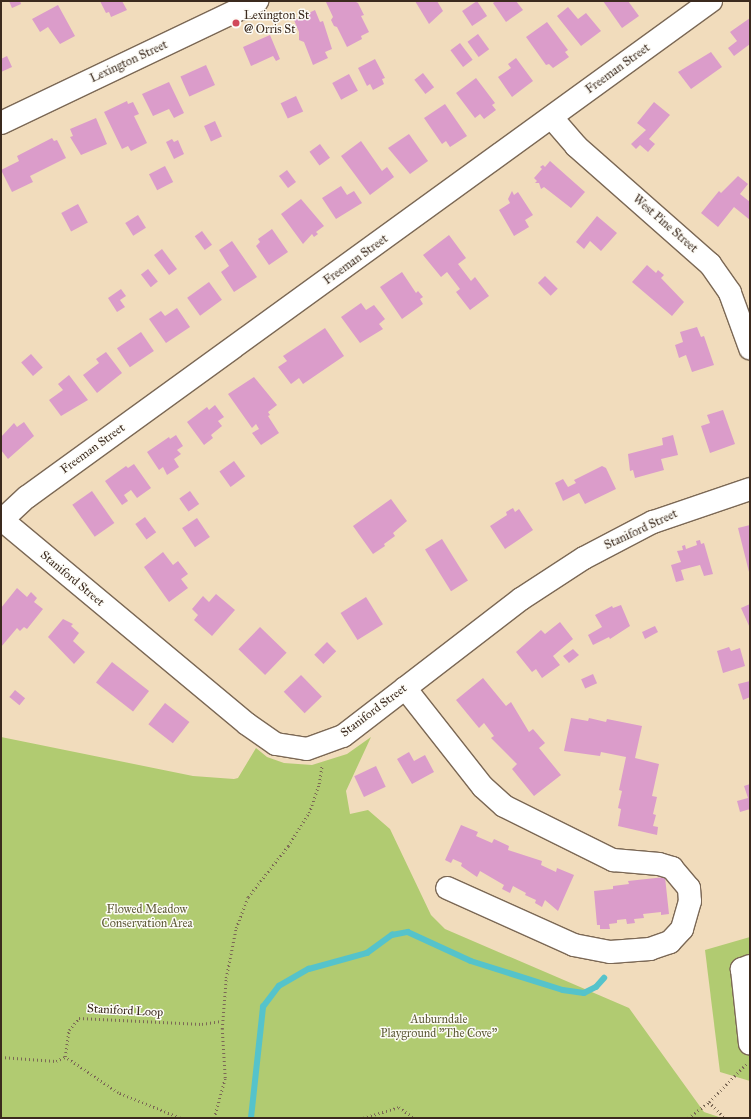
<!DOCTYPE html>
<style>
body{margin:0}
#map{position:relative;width:751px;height:1119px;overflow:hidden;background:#f1dcbc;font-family:"IM FELL Great Primer",serif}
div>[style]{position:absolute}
.green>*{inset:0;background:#b1cb71}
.stream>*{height:5.5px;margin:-2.75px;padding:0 2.75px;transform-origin:2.75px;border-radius:2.75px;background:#55c3cb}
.building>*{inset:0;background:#db9cca;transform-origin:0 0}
.path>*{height:2.5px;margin-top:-1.25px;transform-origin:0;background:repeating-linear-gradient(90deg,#7b6855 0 1px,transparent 0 4px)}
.roads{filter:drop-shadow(1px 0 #7b6855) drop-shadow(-1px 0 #7b6855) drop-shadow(0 1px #7b6855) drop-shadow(0 -1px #7b6855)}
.minor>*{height:22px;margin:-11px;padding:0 11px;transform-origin:11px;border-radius:11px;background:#fff}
.major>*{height:22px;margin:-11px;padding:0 11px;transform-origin:11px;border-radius:11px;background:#fff}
.dots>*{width:11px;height:11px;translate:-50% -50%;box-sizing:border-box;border:2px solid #fdfcf7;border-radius:50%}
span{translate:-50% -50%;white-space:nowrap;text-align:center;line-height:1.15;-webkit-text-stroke:3px #fdfcf7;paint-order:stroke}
.poi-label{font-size:12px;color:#3b2a1e}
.left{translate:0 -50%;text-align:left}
.street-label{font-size:12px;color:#3b2a1e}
.park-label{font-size:12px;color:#5e5a37}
.frame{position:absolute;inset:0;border:2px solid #3b2a1e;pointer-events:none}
</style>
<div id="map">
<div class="green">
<div style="clip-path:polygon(1px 737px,193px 776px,234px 779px,238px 778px,256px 748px,267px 757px,284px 763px,312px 765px,347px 754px,371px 737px,346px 791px,350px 814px,368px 810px,390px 829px,431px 915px,445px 929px,629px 1008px,704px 1112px,722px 1118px,1px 1118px)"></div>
<div style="clip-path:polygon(750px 937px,750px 1081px,720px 1072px,705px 950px)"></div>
</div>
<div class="stream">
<div style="left:251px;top:1118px;width:112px;rotate:-83.8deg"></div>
<div style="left:263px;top:1007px;width:26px;rotate:-53deg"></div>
<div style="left:279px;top:986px;width:34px;rotate:-30deg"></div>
<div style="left:309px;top:969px;width:60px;rotate:-15.4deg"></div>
<div style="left:367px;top:953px;width:31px;rotate:-36deg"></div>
<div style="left:392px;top:935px;width:16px;rotate:-11deg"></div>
<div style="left:408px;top:932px;width:69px;rotate:24.7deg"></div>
<div style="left:471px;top:961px;width:96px;rotate:17.5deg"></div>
<div style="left:563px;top:990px;width:21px;rotate:8deg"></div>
<div style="left:584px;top:993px;width:13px;rotate:-27deg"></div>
<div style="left:596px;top:987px;width:12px;rotate:-48deg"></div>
</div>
<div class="building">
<div style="clip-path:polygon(9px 1px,20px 1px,21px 4px,12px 8px)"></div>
<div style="clip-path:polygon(100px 1px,122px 1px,127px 10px,111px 17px,109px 12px,106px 13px)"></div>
<div style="clip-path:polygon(354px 1px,358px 3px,364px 15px,361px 16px,369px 32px,361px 36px,362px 39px,347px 47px,337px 27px,334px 26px,331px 20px,333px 17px,326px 2px)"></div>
<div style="clip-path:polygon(415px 1px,437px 1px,443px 11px,429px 24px)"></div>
<div style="left:477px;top:1px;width:18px;height:18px;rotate:56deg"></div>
<div style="clip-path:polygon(496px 1px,516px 1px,523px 10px,506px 22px,493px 3px)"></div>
<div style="clip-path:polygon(603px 1px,628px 1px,639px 16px,622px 28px)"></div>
<div style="clip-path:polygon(58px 5px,75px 36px,60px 44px,48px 27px,40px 32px,32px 19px)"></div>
<div style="clip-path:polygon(568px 7px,578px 19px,586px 13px,601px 31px,581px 46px,557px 16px)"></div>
<div style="clip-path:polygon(315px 10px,320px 22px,323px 21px,332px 49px,325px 52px,328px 58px,313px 65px,304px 42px,299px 40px,299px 32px,294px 20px)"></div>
<div style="clip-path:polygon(750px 18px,750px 44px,734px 56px,728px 48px,737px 41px,730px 32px)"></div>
<div style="clip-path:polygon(547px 22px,568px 50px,565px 52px,569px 57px,553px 68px,549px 64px,546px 65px,526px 37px)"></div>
<div style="left:478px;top:34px;width:19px;height:13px;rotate:54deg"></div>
<div style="clip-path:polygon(270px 35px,280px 59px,276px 61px,273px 56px,251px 66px,243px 47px)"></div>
<div style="left:460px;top:43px;width:21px;height:12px;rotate:53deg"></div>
<div style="clip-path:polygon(711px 52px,722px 67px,691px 89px,678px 72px)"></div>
<div style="clip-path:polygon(7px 56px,12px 67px,1px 72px,1px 59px)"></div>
<div style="clip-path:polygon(516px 58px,533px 81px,512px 97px,498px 77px,511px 68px,508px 64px)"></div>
<div style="clip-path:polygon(375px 59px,385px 78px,382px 79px,384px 84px,373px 90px,370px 84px,367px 86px,358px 68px)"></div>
<div style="left:206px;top:65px;width:22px;height:28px;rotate:66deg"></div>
<div style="left:423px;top:73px;width:18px;height:11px;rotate:52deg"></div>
<div style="left:349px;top:74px;width:19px;height:19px;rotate:62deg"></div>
<div style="clip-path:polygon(476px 78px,495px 103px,492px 105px,496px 110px,484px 119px,480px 114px,475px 118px,456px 93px)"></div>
<div style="clip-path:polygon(169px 82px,184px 113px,174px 118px,169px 109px,153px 116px,142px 94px)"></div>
<div style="left:296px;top:96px;width:17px;height:17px;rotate:65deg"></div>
<div style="clip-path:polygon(127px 101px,128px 104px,133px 102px,139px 114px,134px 116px,147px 143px,131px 151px,128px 146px,122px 149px,104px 112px)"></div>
<div style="clip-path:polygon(654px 102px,670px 115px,649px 139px,655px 144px,648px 152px,640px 145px,636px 149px,631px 144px,646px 130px,637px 123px)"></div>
<div style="clip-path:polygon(445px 104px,467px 136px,450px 147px,446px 141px,442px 144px,424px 118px)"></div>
<div style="clip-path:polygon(96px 118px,107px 144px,81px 155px,70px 137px,73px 136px,70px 129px)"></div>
<div style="left:215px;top:121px;width:17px;height:12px;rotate:66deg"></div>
<div style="clip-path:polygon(409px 134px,428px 161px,410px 174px,388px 148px)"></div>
<div style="clip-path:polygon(52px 138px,54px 141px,57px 140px,66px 158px,30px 176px,33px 182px,12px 192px,1px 170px,19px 161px,17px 156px)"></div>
<div style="clip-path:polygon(172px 139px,174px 142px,178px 140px,184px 154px,174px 159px,166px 142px)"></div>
<div style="clip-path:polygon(361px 141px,382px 171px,387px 167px,394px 177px,370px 195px,341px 156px)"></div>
<div style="left:320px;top:144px;width:17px;height:13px;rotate:54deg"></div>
<div style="clip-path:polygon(550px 161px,585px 192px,571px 208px,544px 187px,541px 189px,539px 183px,535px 183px,537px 181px,534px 178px,542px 169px,540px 167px,543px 165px,545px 167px)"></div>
<div style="left:165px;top:166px;width:18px;height:18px;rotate:63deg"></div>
<div style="left:287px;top:170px;width:15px;height:10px;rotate:53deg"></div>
<div style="clip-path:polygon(738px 176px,748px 184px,740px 194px,750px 202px,750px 220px,734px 207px,718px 227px,701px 213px,719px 191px,721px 193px)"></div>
<div style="clip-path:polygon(341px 186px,347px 195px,354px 191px,362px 203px,336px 219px,322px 198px)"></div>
<div style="clip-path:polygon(512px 191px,514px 195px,518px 192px,533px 215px,525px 220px,529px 227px,514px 236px,499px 210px,510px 203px,508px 199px)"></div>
<div style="clip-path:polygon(301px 199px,324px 226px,316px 232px,318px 234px,314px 237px,312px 234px,303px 244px,281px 214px)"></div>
<div style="left:78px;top:204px;width:21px;height:19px;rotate:62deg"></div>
<div style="left:138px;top:215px;width:15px;height:15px;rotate:58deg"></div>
<div style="clip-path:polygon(597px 216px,617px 233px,601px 251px,590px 241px,584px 249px,576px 242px)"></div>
<div style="clip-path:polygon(272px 229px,288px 252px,269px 265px,256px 246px,260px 242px,258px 239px)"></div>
<div style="left:202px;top:231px;width:17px;height:9px;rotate:54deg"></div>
<div style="clip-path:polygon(449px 235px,466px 258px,458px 264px,471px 281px,475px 277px,489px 296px,470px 310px,456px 292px,460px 289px,447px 272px,441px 277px,423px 255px)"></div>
<div style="clip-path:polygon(232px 241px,257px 277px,234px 292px,221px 272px,229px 266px,219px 250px)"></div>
<div style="left:162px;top:249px;width:25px;height:10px;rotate:53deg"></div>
<div style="clip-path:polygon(647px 265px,656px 273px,658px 270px,664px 275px,661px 278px,684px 302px,672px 316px,632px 282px)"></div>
<div style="left:148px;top:269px;width:16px;height:9px;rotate:52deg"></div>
<div style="clip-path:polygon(402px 272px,416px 293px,418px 291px,423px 297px,420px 299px,423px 304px,402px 319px,380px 287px)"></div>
<div style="left:545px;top:276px;width:18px;height:10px;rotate:45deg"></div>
<div style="left:209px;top:282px;width:22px;height:27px;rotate:54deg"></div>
<div style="clip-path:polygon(121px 289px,126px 296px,120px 300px,125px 307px,117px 312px,108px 298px)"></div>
<div style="clip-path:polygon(361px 303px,366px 310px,374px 305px,385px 319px,379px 324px,383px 329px,360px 343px,341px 317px)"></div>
<div style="clip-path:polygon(177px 308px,190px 327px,166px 343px,149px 319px,161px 311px,165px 316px)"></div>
<div style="clip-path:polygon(697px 327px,701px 337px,704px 336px,714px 365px,692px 372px,686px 355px,679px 358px,675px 345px,683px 342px,680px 332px)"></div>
<div style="clip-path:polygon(325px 328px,344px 356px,303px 384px,299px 378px,291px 384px,278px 367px,287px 361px,283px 356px)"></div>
<div style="left:141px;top:332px;width:23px;height:29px;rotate:56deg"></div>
<div style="clip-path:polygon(106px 352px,122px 373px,97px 393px,83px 375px,99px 363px,96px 359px)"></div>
<div style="left:31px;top:354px;width:18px;height:13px;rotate:49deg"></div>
<div style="clip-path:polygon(69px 375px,88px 400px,61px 416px,49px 400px,63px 390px,58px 384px)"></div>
<div style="clip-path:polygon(254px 377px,277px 405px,268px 412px,270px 415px,268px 416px,279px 433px,261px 445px,252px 433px,259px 429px,256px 424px,252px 428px,228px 394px)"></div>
<div style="clip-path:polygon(215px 405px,224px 417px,218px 421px,222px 426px,211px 435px,213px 438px,204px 445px,187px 422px,207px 407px,209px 410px)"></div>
<div style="clip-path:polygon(723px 410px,735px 444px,710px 453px,701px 426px,710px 423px,707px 415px)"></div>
<div style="clip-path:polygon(24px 422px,34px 436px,8px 459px,1px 450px,1px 437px,14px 423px,17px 427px)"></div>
<div style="clip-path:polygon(176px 435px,183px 446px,177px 450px,181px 454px,174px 459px,179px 467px,167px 475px,163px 467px,159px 470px,147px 452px,169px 437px,170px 439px)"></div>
<div style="clip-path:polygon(673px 435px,678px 455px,661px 459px,664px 470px,635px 478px,633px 470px,630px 471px,628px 454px,663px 445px,662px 438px)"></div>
<div style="left:234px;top:461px;width:19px;height:18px;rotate:54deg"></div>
<div style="clip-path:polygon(134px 464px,151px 488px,137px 498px,131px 490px,124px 495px,128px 501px,122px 505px,105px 481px,126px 466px,128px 468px)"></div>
<div style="clip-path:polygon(602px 466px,606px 468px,616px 489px,585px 504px,579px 493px,563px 501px,555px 483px,563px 479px,568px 487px,576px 483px,574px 480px)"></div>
<div style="left:92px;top:491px;width:39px;height:24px;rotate:55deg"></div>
<div style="left:190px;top:491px;width:16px;height:13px;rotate:55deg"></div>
<div style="clip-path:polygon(391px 499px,407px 521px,393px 533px,395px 536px,384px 544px,385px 546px,373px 554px,353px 526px)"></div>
<div style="clip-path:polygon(513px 508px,515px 512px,519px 509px,533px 530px,505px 549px,490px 526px,507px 515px,506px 512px)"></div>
<div style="left:145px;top:517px;width:19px;height:12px;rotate:54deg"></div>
<div style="left:197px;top:518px;width:23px;height:18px;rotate:56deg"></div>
<div style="clip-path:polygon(750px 525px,750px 572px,749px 572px,738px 528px)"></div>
<div style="left:442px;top:539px;width:49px;height:20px;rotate:58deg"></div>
<div style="clip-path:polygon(700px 540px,701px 544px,704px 543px,713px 574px,704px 576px,700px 565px,681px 570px,684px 580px,676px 582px,671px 565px,681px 562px,677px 551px,683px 550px,682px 546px,685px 545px,686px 549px,697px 545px,696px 541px)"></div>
<div style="clip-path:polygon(163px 552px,173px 565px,178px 561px,188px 574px,181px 579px,188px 588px,169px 602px,144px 567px)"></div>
<div style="clip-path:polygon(17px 588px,27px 597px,31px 592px,37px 598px,34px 602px,43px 609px,27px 629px,24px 627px,20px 631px,17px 628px,1px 647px,1px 608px)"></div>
<div style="clip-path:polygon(216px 594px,235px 610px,212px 636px,194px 620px,198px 615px,192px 609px,203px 596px,209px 602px)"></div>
<div style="left:366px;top:597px;width:32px;height:30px;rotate:58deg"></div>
<div style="clip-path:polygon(750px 604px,750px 628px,741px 608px)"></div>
<div style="clip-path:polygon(621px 605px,630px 626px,610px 639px,609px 637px,593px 645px,588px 635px,602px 627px,595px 615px,612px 606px,613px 608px)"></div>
<div style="clip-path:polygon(63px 619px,73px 624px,71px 626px,79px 633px,73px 641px,85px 652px,74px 664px,48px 637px)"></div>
<div style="clip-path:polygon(560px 622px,573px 639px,553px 656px,560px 665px,542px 678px,536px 669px,532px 672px,516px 652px,541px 630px,545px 634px)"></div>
<div style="clip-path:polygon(655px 626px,658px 632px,645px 639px,642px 632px)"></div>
<div style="left:260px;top:627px;width:37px;height:31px;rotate:44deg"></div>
<div style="left:327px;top:642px;width:13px;height:18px;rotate:45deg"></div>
<div style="clip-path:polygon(729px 647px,731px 651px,740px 648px,745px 666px,723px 673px,717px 651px)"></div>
<div style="clip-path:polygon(573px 649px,579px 655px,569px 663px,563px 656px)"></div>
<div style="left:112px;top:662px;width:47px;height:26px;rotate:38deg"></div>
<div style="left:593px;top:674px;width:10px;height:13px;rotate:66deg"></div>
<div style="left:301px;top:675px;width:30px;height:24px;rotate:46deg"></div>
<div style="clip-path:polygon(483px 678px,506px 706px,511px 702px,529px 732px,533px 729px,545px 743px,539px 748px,561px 775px,534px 796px,512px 769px,517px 764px,491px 738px,494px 736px,484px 723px,479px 728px,456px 700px)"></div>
<div style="clip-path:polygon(750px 681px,750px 697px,743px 700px,738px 684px)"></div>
<div style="left:15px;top:690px;width:13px;height:9px;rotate:39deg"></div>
<div style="left:165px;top:703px;width:31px;height:27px;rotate:38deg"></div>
<div style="clip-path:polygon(571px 718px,588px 721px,589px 718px,606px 722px,607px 719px,642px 726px,635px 758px,659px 764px,652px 796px,657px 797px,653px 814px,656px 815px,653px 826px,658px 827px,657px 835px,618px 826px,621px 809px,618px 808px,622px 791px,619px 790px,626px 757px,601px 752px,600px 756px,564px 751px)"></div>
<div style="clip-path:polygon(409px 752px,414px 761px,425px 755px,434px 772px,412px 784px,397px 759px)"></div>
<div style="left:376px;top:766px;width:23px;height:24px;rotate:65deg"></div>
<div style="clip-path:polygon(750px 784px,750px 809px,740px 812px,737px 801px,748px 798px,744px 786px)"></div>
<div style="clip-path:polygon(461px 825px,478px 832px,476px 836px,492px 843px,494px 839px,509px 846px,508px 850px,542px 861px,541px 865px,556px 872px,557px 868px,574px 875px,558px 911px,545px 900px,542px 907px,535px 903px,536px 900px,525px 895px,526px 893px,513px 886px,510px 893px,502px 889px,504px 885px,480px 871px,477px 877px,461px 866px,462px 863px,453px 859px,451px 863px,445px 860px)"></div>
<div style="clip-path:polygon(665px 877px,669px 914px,661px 915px,661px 912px,643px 914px,644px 918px,634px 919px,635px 923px,627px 924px,626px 919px,617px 920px,617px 923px,609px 924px,610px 929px,600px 929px,600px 925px,597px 925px,594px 891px,613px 889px,613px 886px,629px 884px,628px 881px)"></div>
</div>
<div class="path">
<div style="left:1px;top:1057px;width:55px;rotate:4.2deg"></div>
<div style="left:56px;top:1061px;width:10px;rotate:-24deg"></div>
<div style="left:709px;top:1102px;width:23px;rotate:45deg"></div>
<div style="left:180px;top:1118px;width:67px;rotate:-158deg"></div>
<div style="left:118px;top:1093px;width:64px;rotate:-145.8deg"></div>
<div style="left:65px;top:1057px;width:27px;rotate:-82deg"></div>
<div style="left:69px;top:1030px;width:16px;rotate:-50deg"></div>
<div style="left:79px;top:1018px;width:123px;rotate:2.8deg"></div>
<div style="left:202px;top:1024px;width:20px;rotate:-9deg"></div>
<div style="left:214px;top:1118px;width:41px;rotate:-74.6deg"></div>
<div style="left:225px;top:1078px;width:49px;rotate:-93.5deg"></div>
<div style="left:222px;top:1029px;width:51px;rotate:-85.5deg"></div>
<div style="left:226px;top:978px;width:51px;rotate:-78.7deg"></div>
<div style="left:236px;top:928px;width:33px;rotate:-69deg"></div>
<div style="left:248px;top:897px;width:65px;rotate:-51.9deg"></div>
<div style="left:288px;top:846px;width:39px;rotate:-58deg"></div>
<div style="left:309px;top:813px;width:31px;rotate:-71deg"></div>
<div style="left:319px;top:784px;width:19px;rotate:-81deg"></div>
<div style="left:363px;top:1118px;width:38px;rotate:-17deg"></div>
<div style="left:399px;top:1107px;width:19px;rotate:36deg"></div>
<div style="left:688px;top:1118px;width:26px;rotate:-37deg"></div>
<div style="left:709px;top:1102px;width:54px;rotate:-45.7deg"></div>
</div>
<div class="roads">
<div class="minor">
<div style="left:552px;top:118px;width:37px;rotate:49deg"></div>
<div style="left:576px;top:146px;width:179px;rotate:41.4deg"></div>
<div style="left:710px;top:264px;width:35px;rotate:55deg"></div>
<div style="left:730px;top:293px;width:59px;rotate:70deg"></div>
<div style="left:1px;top:519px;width:320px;rotate:39.8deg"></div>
<div style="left:247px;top:724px;width:35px;rotate:35deg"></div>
<div style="left:276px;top:744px;width:31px;rotate:9deg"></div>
<div style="left:307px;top:749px;width:38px;rotate:-20deg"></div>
<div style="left:343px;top:736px;width:225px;rotate:-37.6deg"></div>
<div style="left:521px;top:599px;width:75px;rotate:-33.1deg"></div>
<div style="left:584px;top:558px;width:78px;rotate:-27.6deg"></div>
<div style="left:653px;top:522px;width:102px;rotate:-18.8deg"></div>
<div style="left:2px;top:520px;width:34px;rotate:-43deg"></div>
<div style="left:27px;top:497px;width:845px;rotate:-35.95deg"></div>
<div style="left:405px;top:688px;width:126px;rotate:51.8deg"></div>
<div style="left:483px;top:787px;width:28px;rotate:42deg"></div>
<div style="left:504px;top:806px;width:122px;rotate:26.4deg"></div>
<div style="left:613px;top:860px;width:46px;rotate:5deg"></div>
<div style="left:659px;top:864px;width:14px;rotate:17deg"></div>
<div style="left:672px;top:868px;width:26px;rotate:50deg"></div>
<div style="left:689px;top:888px;width:13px;rotate:86deg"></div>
<div style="left:690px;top:901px;width:29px;rotate:106deg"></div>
<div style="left:682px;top:929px;width:18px;rotate:133deg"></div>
<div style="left:670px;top:942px;width:21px;rotate:161deg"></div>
<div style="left:650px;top:949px;width:40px;rotate:175.7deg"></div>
<div style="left:610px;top:952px;width:37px;rotate:-169deg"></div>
<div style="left:574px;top:945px;width:139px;rotate:-155.8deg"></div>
<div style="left:750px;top:966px;width:9px;rotate:159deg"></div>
<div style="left:742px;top:969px;width:75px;rotate:83.9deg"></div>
</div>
<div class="major">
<div style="left:1px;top:123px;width:284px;rotate:-25.5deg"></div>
</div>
</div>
<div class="dots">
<div style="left:236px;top:23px;background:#d1495b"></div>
</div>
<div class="poi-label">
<span class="left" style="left:244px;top:23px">Lexington St<br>@ Orris St</span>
</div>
<div class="street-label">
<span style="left:129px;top:62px;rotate:-25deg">Lexington Street</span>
<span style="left:618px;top:69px;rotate:-36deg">Freeman Street</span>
<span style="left:665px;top:224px;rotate:41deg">West Pine Street</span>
<span style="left:356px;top:260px;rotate:-36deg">Freeman Street</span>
<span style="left:93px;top:449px;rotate:-36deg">Freeman Street</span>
<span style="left:641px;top:530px;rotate:-25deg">Staniford Street</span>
<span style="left:72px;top:579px;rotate:40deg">Staniford Street</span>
<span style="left:374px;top:711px;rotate:-37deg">Staniford Street</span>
<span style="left:125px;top:1011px;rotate:3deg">Staniford Loop</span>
</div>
<div class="park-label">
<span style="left:147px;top:917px">Flowed Meadow<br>Conservation Area</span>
<span style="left:439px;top:1027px">Auburndale<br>Playground "The Cove"</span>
</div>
<div class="frame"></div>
</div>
